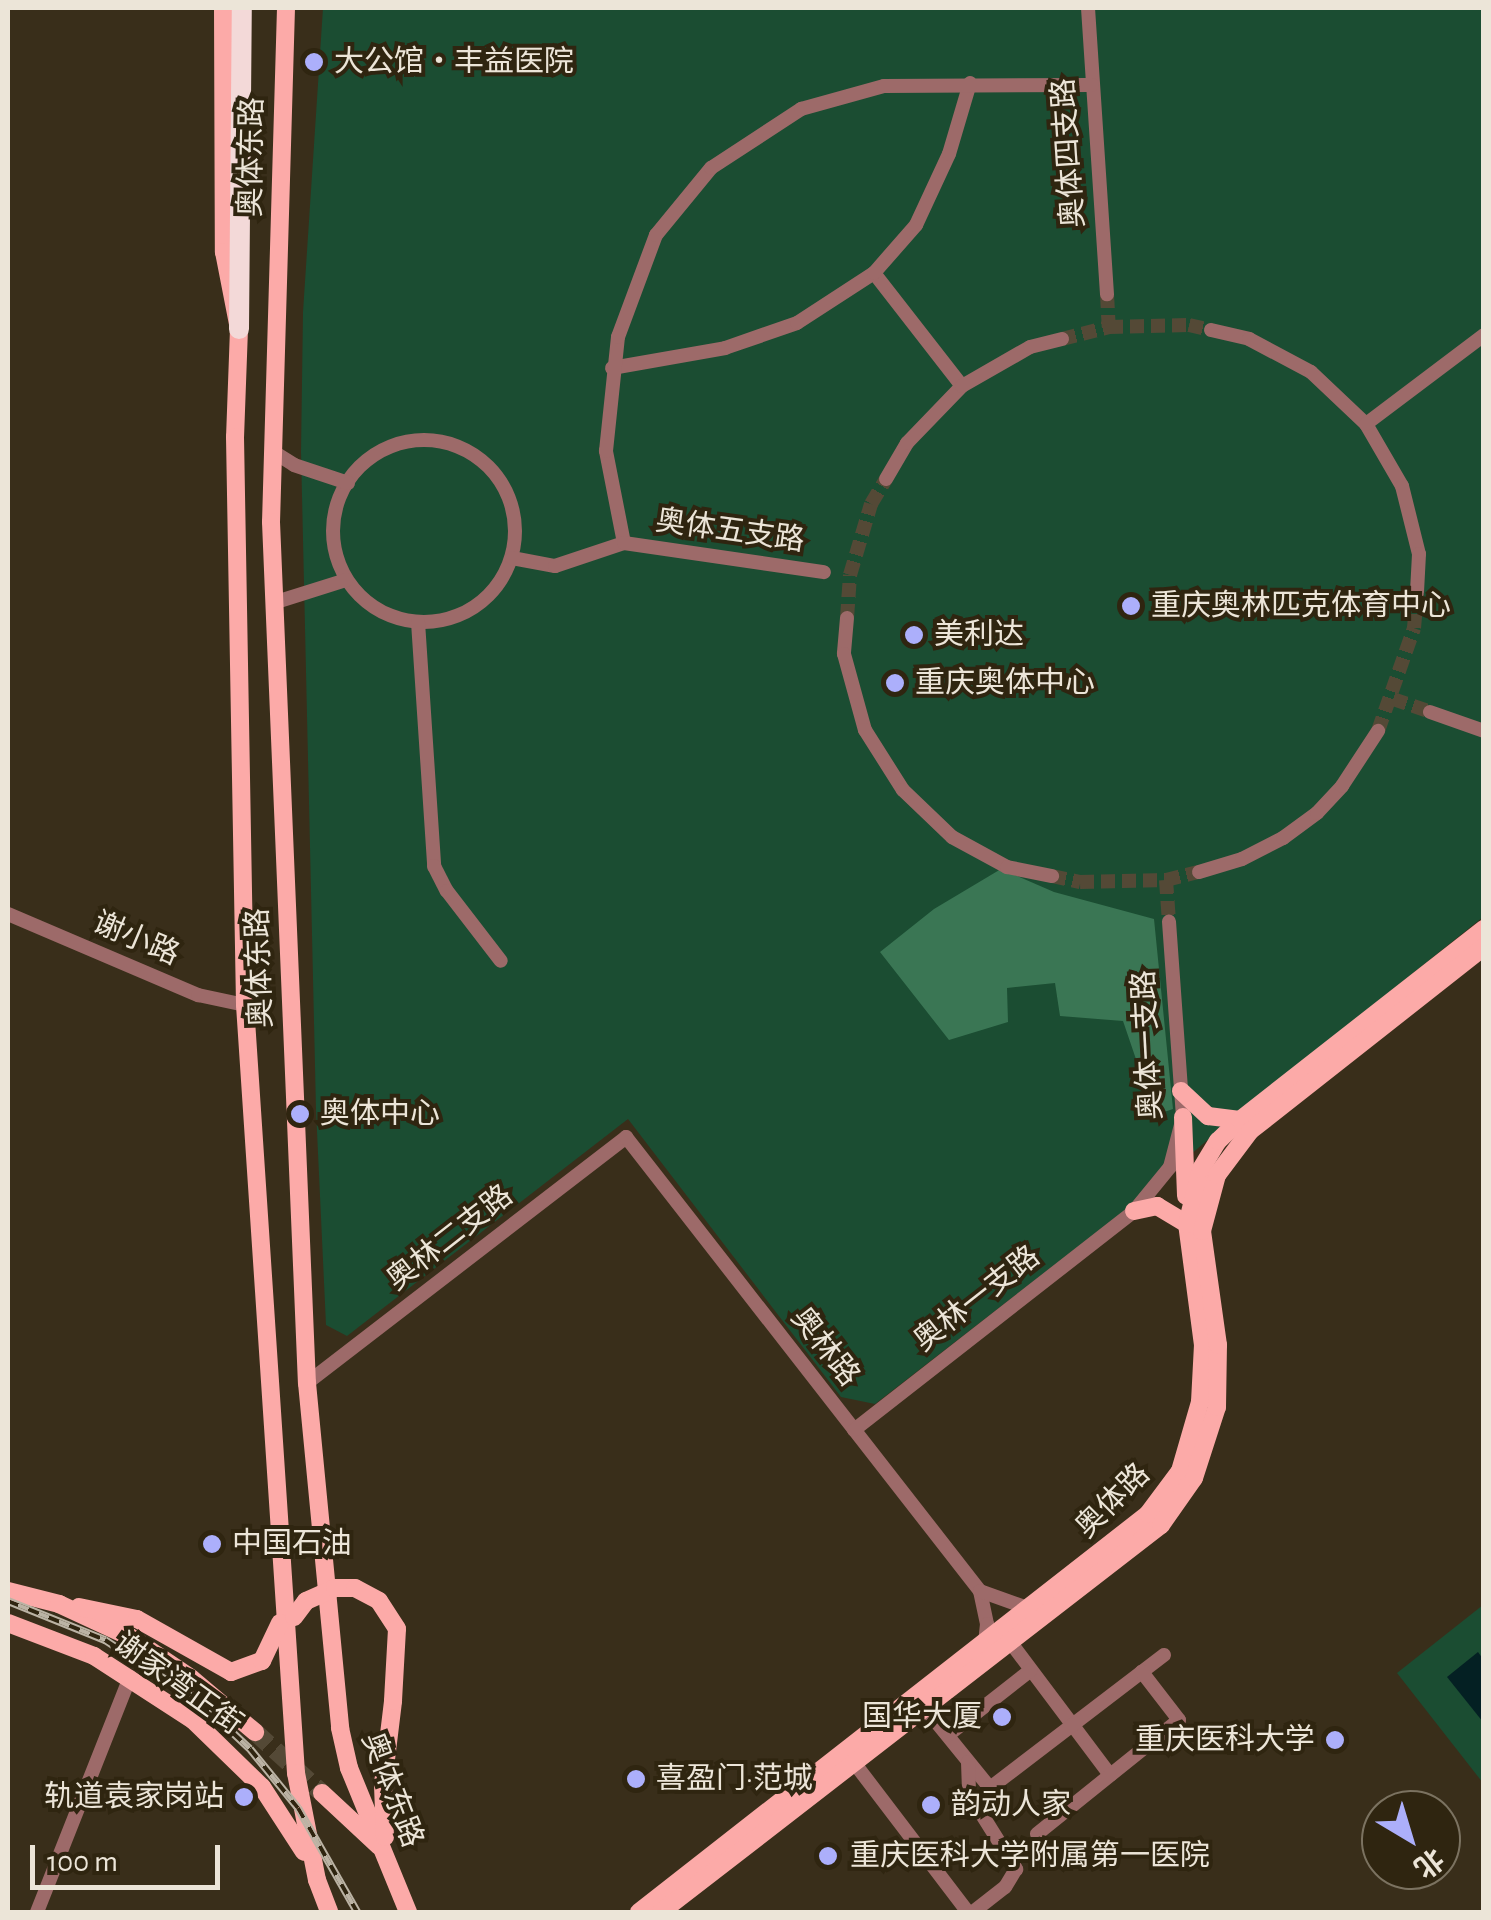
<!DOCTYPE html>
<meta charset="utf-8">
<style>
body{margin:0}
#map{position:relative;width:1491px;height:1920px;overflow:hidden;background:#392e1a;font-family:"Alegreya Sans","Noto Sans SC",sans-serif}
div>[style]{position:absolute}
.green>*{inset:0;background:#1b4d32}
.forest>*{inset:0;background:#3a7654}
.water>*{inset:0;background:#042023}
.minor-tunnel>*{height:14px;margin-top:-7px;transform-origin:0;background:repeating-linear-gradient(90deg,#544936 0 14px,transparent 0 21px)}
.major-tunnel>*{height:18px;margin-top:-9px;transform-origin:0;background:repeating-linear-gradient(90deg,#544936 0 18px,transparent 0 27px)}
.minor>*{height:14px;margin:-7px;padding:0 7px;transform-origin:7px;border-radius:7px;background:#9d6a69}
.minor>.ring{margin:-7px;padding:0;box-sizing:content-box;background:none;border:14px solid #9d6a69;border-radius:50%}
.major>*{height:18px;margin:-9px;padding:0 9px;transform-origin:9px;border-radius:9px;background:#fcaaa8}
.highway>*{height:20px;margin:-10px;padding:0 10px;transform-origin:10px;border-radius:10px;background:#f3d9d8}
.rail>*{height:8px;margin-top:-4px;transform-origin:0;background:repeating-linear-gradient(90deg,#2f2510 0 11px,#bbb3a4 0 22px);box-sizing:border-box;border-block:2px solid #bbb3a4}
.major-bridge>*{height:18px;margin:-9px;padding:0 9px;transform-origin:9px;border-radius:9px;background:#fcaaa8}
.dots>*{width:28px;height:28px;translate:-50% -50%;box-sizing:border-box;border:5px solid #2f2510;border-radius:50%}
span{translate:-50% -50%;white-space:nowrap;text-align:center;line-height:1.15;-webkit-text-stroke:8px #2f2510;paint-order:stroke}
.poi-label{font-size:30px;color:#ece5d8}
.left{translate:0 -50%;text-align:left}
.right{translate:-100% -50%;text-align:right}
.street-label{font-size:30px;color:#ece5d8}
.frame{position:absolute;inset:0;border:10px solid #ece5d8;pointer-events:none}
.north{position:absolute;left:1361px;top:1790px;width:100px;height:100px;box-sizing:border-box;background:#2f2510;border:2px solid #7b7260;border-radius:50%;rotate:142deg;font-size:28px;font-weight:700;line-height:40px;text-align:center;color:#ece5d8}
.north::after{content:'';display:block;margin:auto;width:35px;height:45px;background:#acaffb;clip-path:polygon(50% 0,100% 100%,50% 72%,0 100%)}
.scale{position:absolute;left:30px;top:1845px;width:190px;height:45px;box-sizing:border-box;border:5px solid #ece5d8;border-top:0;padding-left:12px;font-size:30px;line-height:35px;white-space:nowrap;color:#ece5d8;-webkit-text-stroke:8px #2f2510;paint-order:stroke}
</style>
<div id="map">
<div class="green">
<div style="clip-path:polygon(323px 8px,1483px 8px,1483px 917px,1248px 1105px,1138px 1200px,875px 1404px,841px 1397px,628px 1119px,347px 1336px,326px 1325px,316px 1110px,301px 452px,303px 312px)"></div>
<div style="clip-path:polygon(1483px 1605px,1483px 1783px,1397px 1673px)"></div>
</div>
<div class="forest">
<div style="clip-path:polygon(1001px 869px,1054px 892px,1154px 919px,1173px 1109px,1155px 1115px,1123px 1021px,1060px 1016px,1055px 983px,1007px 988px,1008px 1022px,949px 1040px,880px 952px,934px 909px)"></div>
</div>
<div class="water">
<div style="clip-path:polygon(1478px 1652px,1483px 1659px,1483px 1722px,1447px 1677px)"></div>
</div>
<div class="minor-tunnel">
<div style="left:1107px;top:294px;width:33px;rotate:87deg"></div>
<div style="left:1062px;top:339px;width:49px;rotate:-14.3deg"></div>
<div style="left:1109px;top:327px;width:80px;rotate:-1.4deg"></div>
<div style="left:1189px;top:325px;width:23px;rotate:13deg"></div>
<div style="left:847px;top:618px;width:43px;rotate:-86deg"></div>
<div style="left:850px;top:575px;width:74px;rotate:-73.5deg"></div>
<div style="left:871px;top:504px;width:29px;rotate:-59deg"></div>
<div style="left:1393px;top:699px;width:39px;rotate:19deg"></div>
<div style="left:1378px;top:731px;width:109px;rotate:-70.7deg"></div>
<div style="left:1414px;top:628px;width:36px;rotate:-85deg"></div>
<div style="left:1052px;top:876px;width:29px;rotate:12deg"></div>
<div style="left:1080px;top:882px;width:86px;rotate:-1.3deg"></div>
<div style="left:1166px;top:880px;width:34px;rotate:-14deg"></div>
<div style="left:1166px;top:880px;width:42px;rotate:85.9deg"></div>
</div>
<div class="major-tunnel">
<div style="left:255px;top:1732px;width:91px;rotate:42.3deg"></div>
</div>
<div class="minor">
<div style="left:1088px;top:8px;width:287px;rotate:86.2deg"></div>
<div style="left:874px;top:273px;width:143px;rotate:52.1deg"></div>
<div style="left:1211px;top:330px;width:39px;rotate:13deg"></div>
<div style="left:1249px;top:339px;width:70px;rotate:28deg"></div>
<div style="left:1311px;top:372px;width:76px;rotate:43.4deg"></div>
<div style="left:1366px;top:424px;width:72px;rotate:59.9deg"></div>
<div style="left:1402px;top:486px;width:70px;rotate:76deg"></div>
<div style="left:1419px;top:554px;width:38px;rotate:93deg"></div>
<div style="left:612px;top:368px;width:115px;rotate:-10deg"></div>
<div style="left:725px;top:348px;width:76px;rotate:-19.1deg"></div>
<div style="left:797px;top:323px;width:92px;rotate:-33deg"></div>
<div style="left:874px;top:273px;width:64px;rotate:-48.8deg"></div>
<div style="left:916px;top:225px;width:78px;rotate:-65.1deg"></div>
<div style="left:949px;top:154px;width:74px;rotate:-73.5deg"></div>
<div style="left:1366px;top:424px;width:148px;rotate:-37deg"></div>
<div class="ring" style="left:333px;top:440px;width:168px;height:168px"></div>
<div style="left:272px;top:451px;width:26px;rotate:32deg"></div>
<div style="left:294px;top:465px;width:57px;rotate:18.4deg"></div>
<div style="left:886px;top:479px;width:42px;rotate:-59.7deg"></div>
<div style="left:907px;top:443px;width:79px;rotate:-46deg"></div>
<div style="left:962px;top:386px;width:78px;rotate:-29.8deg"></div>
<div style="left:1030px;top:347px;width:33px;rotate:-14deg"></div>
<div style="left:624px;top:543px;width:94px;rotate:-101.1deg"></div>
<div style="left:606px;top:451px;width:115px;rotate:-84deg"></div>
<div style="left:618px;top:337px;width:109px;rotate:-69.6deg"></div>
<div style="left:656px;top:235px;width:87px;rotate:-50.6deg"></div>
<div style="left:711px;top:168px;width:108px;rotate:-33.2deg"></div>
<div style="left:801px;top:109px;width:86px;rotate:-15.5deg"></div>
<div style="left:884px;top:86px;width:208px;rotate:-0.3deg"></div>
<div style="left:512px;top:558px;width:44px;rotate:10.5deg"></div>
<div style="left:555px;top:566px;width:73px;rotate:-18.4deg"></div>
<div style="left:624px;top:543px;width:202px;rotate:8.3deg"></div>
<div style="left:273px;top:603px;width:77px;rotate:-17.5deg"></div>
<div style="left:847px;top:618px;width:36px;rotate:95deg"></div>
<div style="left:844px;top:654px;width:79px;rotate:74.6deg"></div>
<div style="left:865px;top:730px;width:71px;rotate:57.7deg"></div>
<div style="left:903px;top:790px;width:68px;rotate:43.8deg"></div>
<div style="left:952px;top:837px;width:63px;rotate:28.6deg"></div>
<div style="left:1007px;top:867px;width:46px;rotate:11.3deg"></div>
<div style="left:418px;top:622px;width:245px;rotate:86.2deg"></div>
<div style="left:434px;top:866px;width:28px;rotate:63deg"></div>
<div style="left:447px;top:891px;width:88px;rotate:52.4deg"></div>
<div style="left:1430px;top:712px;width:57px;rotate:19.4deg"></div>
<div style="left:1199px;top:872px;width:45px;rotate:-16.8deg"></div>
<div style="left:1242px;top:859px;width:46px;rotate:-27.1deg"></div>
<div style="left:1283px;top:838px;width:42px;rotate:-36.3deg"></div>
<div style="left:1317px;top:813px;width:37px;rotate:-47deg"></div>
<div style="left:1342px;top:786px;width:66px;rotate:-56.8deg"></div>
<div style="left:8px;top:914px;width:207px;rotate:23.1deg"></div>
<div style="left:198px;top:995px;width:48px;rotate:12deg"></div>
<div style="left:307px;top:1383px;width:403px;rotate:-37.6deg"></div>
<div style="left:626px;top:1137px;width:576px;rotate:52.06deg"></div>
<div style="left:980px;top:1591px;width:34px;rotate:78deg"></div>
<div style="left:987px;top:1624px;width:19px;rotate:96deg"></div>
<div style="left:854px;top:1430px;width:355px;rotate:-38deg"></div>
<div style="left:1134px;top:1211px;width:57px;rotate:-50.7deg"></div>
<div style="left:1170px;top:1167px;width:52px;rotate:-75.4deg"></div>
<div style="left:1183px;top:1117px;width:196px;rotate:-94.1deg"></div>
<div style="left:980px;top:1591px;width:53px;rotate:19.8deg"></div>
<div style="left:1011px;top:1643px;width:165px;rotate:53.1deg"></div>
<div style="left:925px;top:1708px;width:103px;rotate:50.9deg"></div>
<div style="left:990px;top:1788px;width:219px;rotate:-37.4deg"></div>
<div style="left:948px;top:1735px;width:105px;rotate:-38.1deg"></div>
<div style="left:849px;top:1756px;width:196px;rotate:52.7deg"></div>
<div style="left:968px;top:1762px;width:32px;rotate:88deg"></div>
<div style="left:969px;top:1794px;width:89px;rotate:57.9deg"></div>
<div style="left:1016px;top:1869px;width:21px;rotate:121deg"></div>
<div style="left:1005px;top:1887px;width:41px;rotate:142deg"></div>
<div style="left:1037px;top:1834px;width:182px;rotate:-38.8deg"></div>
<div style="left:1179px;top:1720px;width:61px;rotate:-127.6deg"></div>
<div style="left:37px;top:1912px;width:253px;rotate:-68.4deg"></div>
</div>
<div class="major">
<div style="left:223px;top:8px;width:244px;rotate:89.8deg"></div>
<div style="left:224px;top:252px;width:78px;rotate:79deg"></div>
<div style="left:239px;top:329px;width:108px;rotate:92.1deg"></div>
<div style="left:235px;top:437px;width:568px;rotate:88.99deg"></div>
<div style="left:245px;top:1005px;width:770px;rotate:86.2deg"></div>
<div style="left:296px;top:1773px;width:109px;rotate:78.9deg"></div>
<div style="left:317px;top:1880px;width:34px;rotate:69deg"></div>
<div style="left:286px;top:8px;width:514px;rotate:91.67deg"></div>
<div style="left:271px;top:522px;width:862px;rotate:87.61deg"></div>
<div style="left:307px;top:1383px;width:347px;rotate:84.5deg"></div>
<div style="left:340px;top:1728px;width:41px;rotate:77.3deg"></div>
<div style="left:349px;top:1768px;width:156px;rotate:67.7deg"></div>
<div style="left:1181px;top:1091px;width:37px;rotate:43deg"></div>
<div style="left:1208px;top:1116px;width:32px;rotate:7deg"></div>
<div style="left:1183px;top:1117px;width:79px;rotate:87.8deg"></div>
<div style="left:1134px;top:1211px;width:24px;rotate:-12deg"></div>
<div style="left:1157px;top:1206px;width:35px;rotate:31deg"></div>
<div style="left:8px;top:1591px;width:53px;rotate:14.3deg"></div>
<div style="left:59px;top:1604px;width:78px;rotate:24.9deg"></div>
<div style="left:130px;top:1637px;width:73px;rotate:33.9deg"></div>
<div style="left:191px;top:1678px;width:84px;rotate:40.2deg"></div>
<div style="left:79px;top:1607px;width:59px;rotate:11.7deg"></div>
<div style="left:137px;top:1619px;width:108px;rotate:29.4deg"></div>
<div style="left:231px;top:1672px;width:33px;rotate:-20deg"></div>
<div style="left:262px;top:1661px;width:42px;rotate:-64.7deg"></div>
<div style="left:8px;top:1623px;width:92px;rotate:21deg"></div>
<div style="left:94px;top:1656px;width:118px;rotate:32.9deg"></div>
<div style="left:193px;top:1720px;width:96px;rotate:44.2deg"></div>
<div style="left:262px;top:1787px;width:77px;rotate:57.1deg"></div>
<div style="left:322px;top:1793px;width:78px;rotate:42.9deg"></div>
<div style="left:385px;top:1837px;width:53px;rotate:-92.2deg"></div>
<div style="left:383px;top:1784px;width:84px;rotate:-83.1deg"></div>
<div style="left:639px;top:1912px;width:646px;rotate:-38.02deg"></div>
<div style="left:1148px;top:1514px;width:54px;rotate:-53.3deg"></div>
<div style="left:1180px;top:1471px;width:72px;rotate:-73.8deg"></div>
<div style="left:1200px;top:1402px;width:57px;rotate:-87deg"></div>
<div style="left:1203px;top:1345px;width:122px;rotate:-97.5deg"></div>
<div style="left:1187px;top:1224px;width:57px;rotate:-75.7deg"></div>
<div style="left:1201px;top:1169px;width:33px;rotate:-59deg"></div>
<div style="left:1218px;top:1141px;width:30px;rotate:-44deg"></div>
<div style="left:1240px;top:1120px;width:310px;rotate:-38.1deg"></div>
<div style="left:661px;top:1912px;width:632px;rotate:-37.74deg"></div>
<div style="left:1161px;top:1525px;width:57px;rotate:-54.9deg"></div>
<div style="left:1194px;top:1478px;width:75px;rotate:-72.1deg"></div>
<div style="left:1217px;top:1407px;width:62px;rotate:-89.1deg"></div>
<div style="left:1218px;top:1345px;width:115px;rotate:-98deg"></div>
<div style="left:1202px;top:1231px;width:58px;rotate:-75deg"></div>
<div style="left:1217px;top:1175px;width:55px;rotate:-53.1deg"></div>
<div style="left:1250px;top:1131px;width:298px;rotate:-38.2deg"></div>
</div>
<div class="highway">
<div style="left:239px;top:329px;width:321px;rotate:-89.5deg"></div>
</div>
<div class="rail">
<div style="left:8px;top:1601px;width:105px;rotate:21.9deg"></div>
<div style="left:105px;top:1640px;width:115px;rotate:33.3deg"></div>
<div style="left:201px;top:1703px;width:67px;rotate:43.2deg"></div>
<div style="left:250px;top:1749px;width:76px;rotate:50.9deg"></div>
<div style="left:298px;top:1808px;width:120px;rotate:60.4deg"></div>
</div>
<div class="major-bridge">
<div style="left:294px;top:1617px;width:20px;rotate:-53deg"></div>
<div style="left:306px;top:1601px;width:32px;rotate:-24deg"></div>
<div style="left:335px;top:1588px;width:20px"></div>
<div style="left:355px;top:1588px;width:27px;rotate:28deg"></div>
<div style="left:379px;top:1601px;width:33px;rotate:57deg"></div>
<div style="left:397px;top:1629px;width:72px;rotate:93.2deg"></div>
</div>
<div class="dots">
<div style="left:314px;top:62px;background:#acaffb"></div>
<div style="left:1131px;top:606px;background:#acaffb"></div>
<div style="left:914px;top:635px;background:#acaffb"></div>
<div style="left:895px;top:683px;background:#acaffb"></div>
<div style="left:300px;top:1114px;background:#acaffb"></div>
<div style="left:212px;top:1544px;background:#acaffb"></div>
<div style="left:1002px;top:1717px;background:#acaffb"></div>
<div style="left:1335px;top:1740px;background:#acaffb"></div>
<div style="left:636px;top:1779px;background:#acaffb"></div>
<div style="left:244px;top:1797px;background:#acaffb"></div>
<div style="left:931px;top:1805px;background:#acaffb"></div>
<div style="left:828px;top:1856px;background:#acaffb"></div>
</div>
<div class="poi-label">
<span class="left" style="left:334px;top:62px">大公馆‧丰益医院</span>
<span class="left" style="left:1151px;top:606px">重庆奥林匹克体育中心</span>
<span class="left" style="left:934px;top:635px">美利达</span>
<span class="left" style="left:915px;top:683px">重庆奥体中心</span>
<span class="left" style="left:320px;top:1114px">奥体中心</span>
<span class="left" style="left:232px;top:1544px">中国石油</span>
<span class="right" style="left:982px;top:1717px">国华大厦</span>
<span class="right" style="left:1315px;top:1740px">重庆医科大学</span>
<span class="left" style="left:656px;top:1779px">喜盈门·范城</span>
<span class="right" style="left:224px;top:1797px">轨道袁家岗站</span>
<span class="left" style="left:951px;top:1805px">韵动人家</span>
<span class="left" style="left:850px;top:1856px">重庆医科大学附属第一医院</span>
</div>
<div class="street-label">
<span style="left:1069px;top:153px;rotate:-94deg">奥体四支路</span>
<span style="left:252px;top:157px;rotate:-89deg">奥体东路</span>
<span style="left:730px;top:531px;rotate:8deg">奥体五支路</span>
<span style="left:136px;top:939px;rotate:23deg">谢小路</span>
<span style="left:260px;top:968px;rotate:-92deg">奥体东路</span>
<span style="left:1148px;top:1045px;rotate:-93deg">奥体一支路</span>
<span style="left:450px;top:1238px;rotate:-38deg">奥林二支路</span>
<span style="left:977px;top:1299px;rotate:-38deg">奥林一支路</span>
<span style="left:825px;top:1347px;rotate:52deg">奥林路</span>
<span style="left:1113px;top:1501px;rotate:-45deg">奥体路</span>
<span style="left:178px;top:1684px;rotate:36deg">谢家湾正街</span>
<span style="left:392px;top:1790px;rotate:69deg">奥体东路</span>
</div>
<div class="frame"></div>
<div class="north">北</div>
<div class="scale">100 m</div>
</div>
